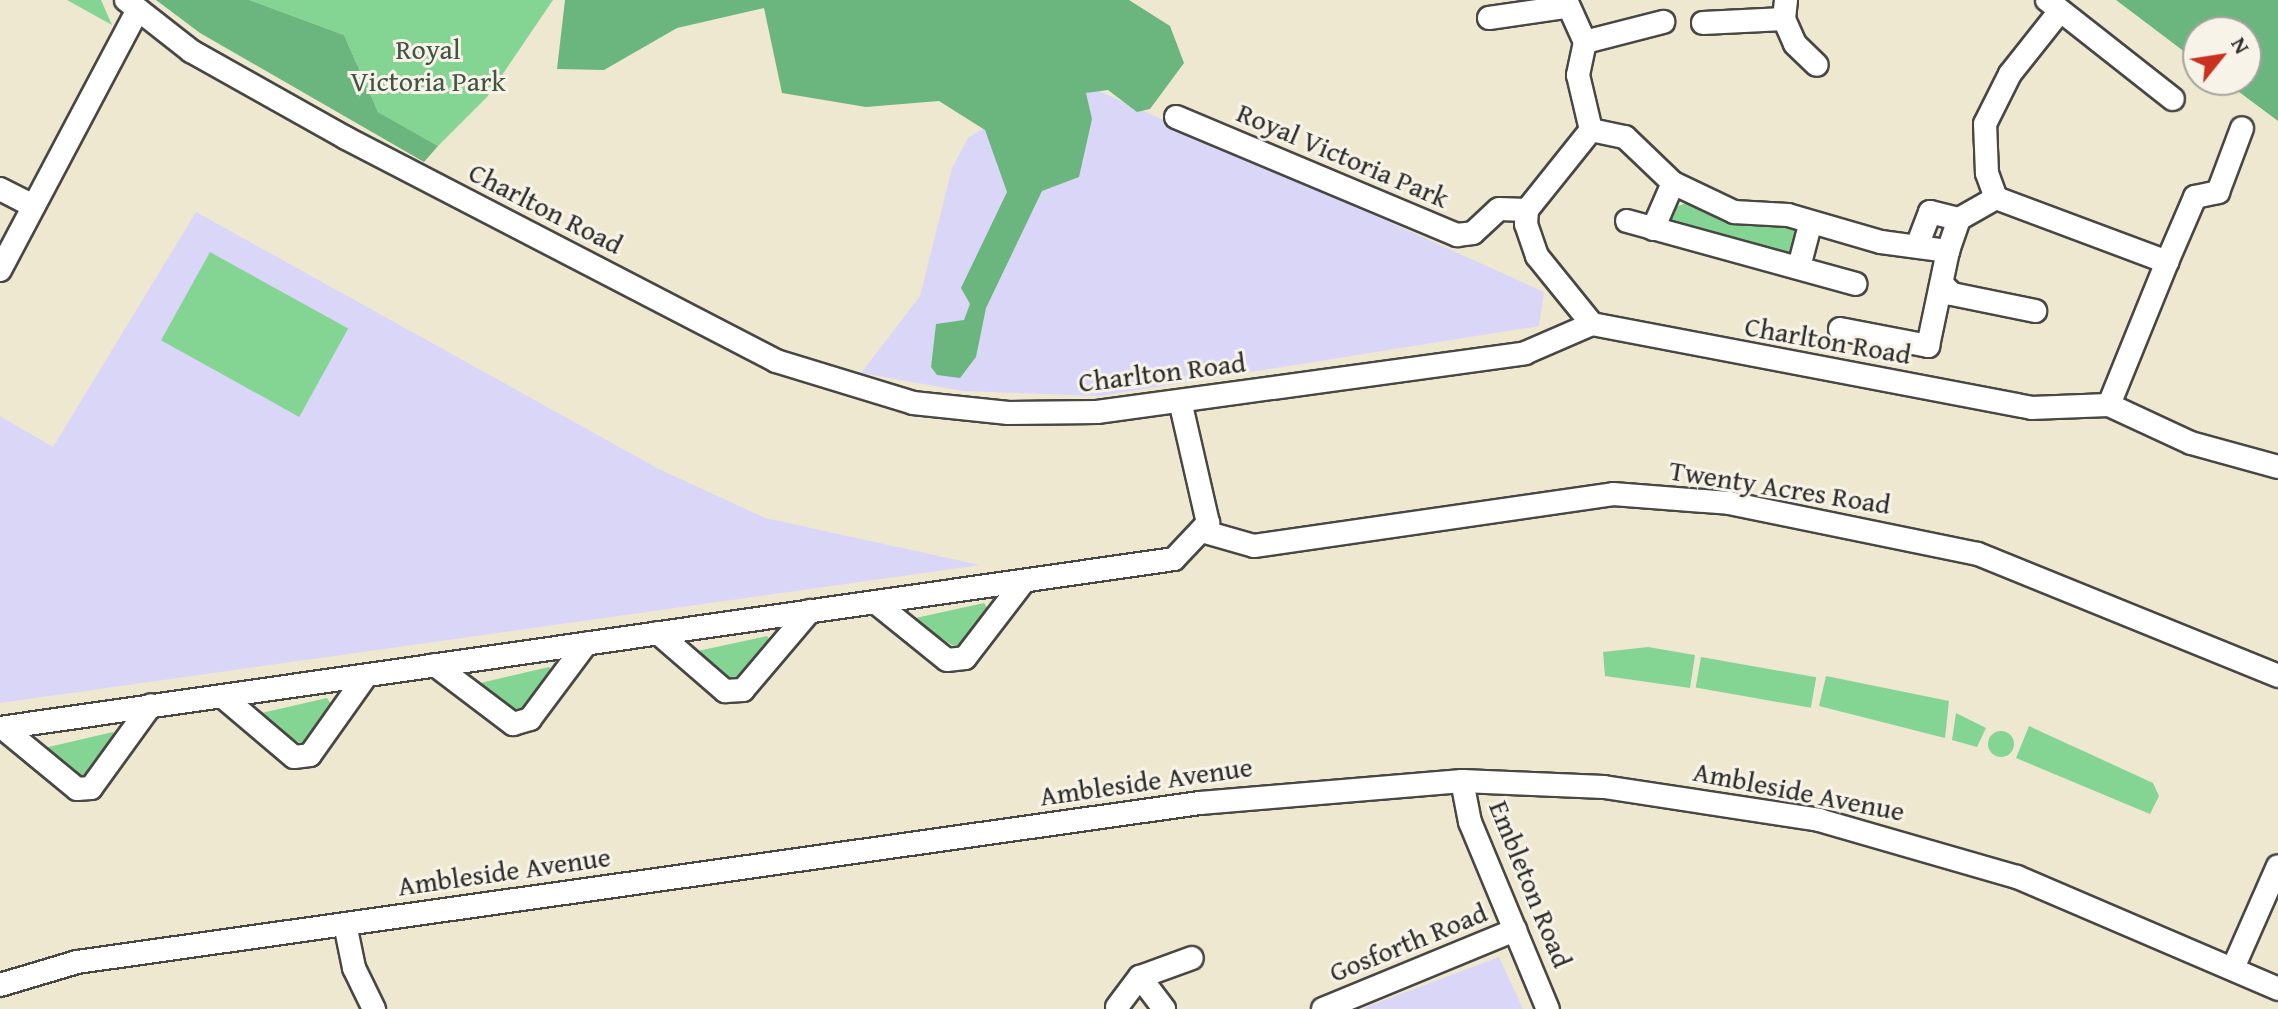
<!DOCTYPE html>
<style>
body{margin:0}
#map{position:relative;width:2278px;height:1009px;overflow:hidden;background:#efe8d0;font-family:"Gentium Book Plus",serif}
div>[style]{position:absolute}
.built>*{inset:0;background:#dad6f7}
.green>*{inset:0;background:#84d494;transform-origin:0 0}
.round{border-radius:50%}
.forest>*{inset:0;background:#6bb67e}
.roads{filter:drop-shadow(2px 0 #484744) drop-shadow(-2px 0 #484744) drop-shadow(0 2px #484744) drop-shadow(0 -2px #484744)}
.minor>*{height:22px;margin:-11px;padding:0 11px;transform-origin:11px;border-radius:11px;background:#fff}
span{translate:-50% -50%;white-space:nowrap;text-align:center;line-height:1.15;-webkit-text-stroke:6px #f7f3e8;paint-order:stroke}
.park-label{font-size:28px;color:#415545}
.street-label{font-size:28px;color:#2b2b2b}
.north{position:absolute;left:2182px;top:16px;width:80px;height:80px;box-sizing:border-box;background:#f7f3e8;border:2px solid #a5a39c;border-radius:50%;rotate:60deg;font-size:22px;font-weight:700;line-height:32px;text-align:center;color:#2b2b2b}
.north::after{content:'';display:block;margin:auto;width:28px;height:36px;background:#c8321e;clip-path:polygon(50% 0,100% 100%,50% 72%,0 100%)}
</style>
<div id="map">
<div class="built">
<div style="clip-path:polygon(1066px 76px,1544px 292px,1539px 326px,1100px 396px,963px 391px,861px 373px,920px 296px,952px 168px,968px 138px)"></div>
<div style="clip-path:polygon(196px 212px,659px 469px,765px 518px,980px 565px,0 703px,0 416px,53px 447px)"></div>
<div style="clip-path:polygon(1499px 957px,1523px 1009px,1363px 1009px,1369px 1006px)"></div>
</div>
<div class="green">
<div style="clip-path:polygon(67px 0,101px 0,112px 25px)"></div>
<div style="clip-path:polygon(249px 0,553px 0,487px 97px,438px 146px,378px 112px,344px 35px)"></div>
<div style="clip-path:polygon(1689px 202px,1794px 227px,1795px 249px,1786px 255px,1749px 248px,1673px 226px,1670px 209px)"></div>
<div style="left:210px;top:252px;width:158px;height:101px;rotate:29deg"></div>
<div style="clip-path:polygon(984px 603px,988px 609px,960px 650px,911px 619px)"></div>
<div style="clip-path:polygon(767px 636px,771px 642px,738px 684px,693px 652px)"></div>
<div style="clip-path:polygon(1648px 647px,1695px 655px,1690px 688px,1605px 676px,1603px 652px)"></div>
<div style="left:1701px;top:657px;width:117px;height:31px;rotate:10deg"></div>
<div style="clip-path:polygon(549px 667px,553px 673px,521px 715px,476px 684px)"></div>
<div style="clip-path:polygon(1826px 676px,1949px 701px,1945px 738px,1819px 706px)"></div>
<div style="clip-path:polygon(327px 698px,331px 704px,303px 745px,253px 715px)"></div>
<div style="clip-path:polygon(1956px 713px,1986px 728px,1977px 747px,1952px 740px)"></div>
<div style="clip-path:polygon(2029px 726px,2153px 783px,2159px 796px,2150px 814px,2016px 758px)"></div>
<div class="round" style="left:1988px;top:731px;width:26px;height:26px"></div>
<div style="clip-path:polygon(113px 732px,117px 738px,84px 780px,40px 749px)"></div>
</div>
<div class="forest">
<div style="clip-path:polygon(156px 0,249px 0,344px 35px,378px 112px,438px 146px,424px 162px,200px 33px)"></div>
<div style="clip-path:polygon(565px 0,1129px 0,1170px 26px,1184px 63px,1150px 109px,1137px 112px,1108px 90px,1086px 93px,1092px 119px,1079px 177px,1042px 191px,986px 308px,976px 357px,960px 378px,937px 375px,931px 367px,936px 324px,964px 320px,970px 304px,961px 288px,1007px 192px,985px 130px,939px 101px,866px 107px,782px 93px,764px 8px,677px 28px,604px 70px,557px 69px)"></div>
<div style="clip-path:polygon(2116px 0,2278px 0,2278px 121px,2223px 80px,2246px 80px,2246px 32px,2198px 32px,2198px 62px)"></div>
</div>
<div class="roads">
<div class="minor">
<div style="left:126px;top:0;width:83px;rotate:38.1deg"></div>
<div style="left:191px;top:51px;width:178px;rotate:29.3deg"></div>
<div style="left:346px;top:138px;width:484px;rotate:27.4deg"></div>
<div style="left:776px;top:361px;width:143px;rotate:17deg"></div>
<div style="left:913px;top:403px;width:96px;rotate:6deg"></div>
<div style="left:1008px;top:413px;width:89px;rotate:-0.6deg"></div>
<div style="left:1097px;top:412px;width:432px;rotate:-7.8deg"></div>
<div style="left:1525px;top:353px;width:73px;rotate:-23.4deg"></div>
<div style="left:1592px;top:324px;width:447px;rotate:10.8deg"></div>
<div style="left:2031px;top:408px;width:78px;rotate:-2.2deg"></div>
<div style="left:2109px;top:405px;width:90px;rotate:24.9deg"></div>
<div style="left:2191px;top:443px;width:90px;rotate:15.4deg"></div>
<div style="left:1566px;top:0;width:46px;rotate:65.7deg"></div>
<div style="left:1585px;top:42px;width:34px;rotate:102deg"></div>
<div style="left:1578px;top:75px;width:57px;rotate:76.7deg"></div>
<div style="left:1591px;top:130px;width:102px;rotate:128.7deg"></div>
<div style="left:1527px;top:210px;width:14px;rotate:94deg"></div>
<div style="left:1526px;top:224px;width:34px;rotate:71deg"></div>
<div style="left:1537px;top:256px;width:87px;rotate:51deg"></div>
<div style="left:1786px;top:0;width:19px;rotate:96deg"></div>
<div style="left:1784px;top:19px;width:27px;rotate:66deg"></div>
<div style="left:1795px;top:44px;width:30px;rotate:44deg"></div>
<div style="left:2047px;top:0;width:160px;rotate:38.2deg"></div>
<div style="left:1489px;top:18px;width:76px;rotate:-8.3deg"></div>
<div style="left:1703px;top:23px;width:81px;rotate:-2.8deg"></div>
<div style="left:1585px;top:42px;width:81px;rotate:-14.4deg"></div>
<div style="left:1176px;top:117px;width:305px;rotate:22.8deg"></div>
<div style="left:1457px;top:235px;width:16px;rotate:-7deg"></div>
<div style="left:1473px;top:233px;width:35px;rotate:-43deg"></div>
<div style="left:1499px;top:209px;width:28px;rotate:2deg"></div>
<div style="left:1591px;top:130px;width:35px;rotate:12deg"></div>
<div style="left:1625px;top:137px;width:66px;rotate:43.8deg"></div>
<div style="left:1673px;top:183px;width:68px;rotate:25.4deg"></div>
<div style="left:1734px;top:212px;width:54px;rotate:3.2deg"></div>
<div style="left:1788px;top:215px;width:97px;rotate:16.2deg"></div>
<div style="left:1881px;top:242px;width:68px;rotate:7.7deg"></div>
<div style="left:1948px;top:251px;width:34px;rotate:-71deg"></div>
<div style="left:1959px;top:219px;width:43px;rotate:-29.6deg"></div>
<div style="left:1996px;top:198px;width:183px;rotate:20.5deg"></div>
<div style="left:2167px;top:262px;width:154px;rotate:112.1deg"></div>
<div style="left:0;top:189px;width:35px;rotate:27deg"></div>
<div style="left:1996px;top:198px;width:27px;rotate:-110deg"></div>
<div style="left:1987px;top:173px;width:49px;rotate:-92.3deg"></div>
<div style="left:1985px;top:124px;width:56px;rotate:-63.4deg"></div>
<div style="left:2010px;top:74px;width:80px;rotate:-51.6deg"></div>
<div style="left:1627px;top:221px;width:237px;rotate:15.4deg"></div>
<div style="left:1653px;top:229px;width:50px;rotate:-66.5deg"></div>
<div style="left:1919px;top:241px;width:31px;rotate:-69deg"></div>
<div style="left:1930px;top:212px;width:30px;rotate:14deg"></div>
<div style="left:2167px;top:262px;width:71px;rotate:-66.7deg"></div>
<div style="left:2195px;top:197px;width:24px;rotate:-12deg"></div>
<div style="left:2218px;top:192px;width:68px;rotate:-69.4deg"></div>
<div style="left:1799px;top:267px;width:43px;rotate:-75.3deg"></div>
<div style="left:0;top:270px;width:291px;rotate:-62.1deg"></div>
<div style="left:1942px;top:284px;width:14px;rotate:45deg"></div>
<div style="left:1952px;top:294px;width:85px;rotate:11.6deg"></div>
<div style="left:1840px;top:329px;width:90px;rotate:10.9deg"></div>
<div style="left:1928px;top:346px;width:97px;rotate:-78.1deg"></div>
<div style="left:1205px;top:532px;width:51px;rotate:15.9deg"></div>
<div style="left:1254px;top:546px;width:363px;rotate:-8.2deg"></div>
<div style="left:1613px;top:494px;width:116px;rotate:4.4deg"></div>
<div style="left:1729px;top:503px;width:254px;rotate:11.6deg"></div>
<div style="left:1978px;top:554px;width:324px;rotate:22.1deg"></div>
<div style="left:875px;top:602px;width:92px;rotate:38.9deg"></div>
<div style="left:947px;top:660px;width:18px;rotate:-6deg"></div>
<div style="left:965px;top:658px;width:97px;rotate:-52.5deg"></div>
<div style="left:658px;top:633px;width:89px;rotate:40.9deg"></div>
<div style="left:725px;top:691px;width:18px;rotate:-3deg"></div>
<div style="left:743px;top:690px;width:104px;rotate:-49.7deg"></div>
<div style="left:435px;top:665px;width:98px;rotate:37.1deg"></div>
<div style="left:513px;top:724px;width:18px;rotate:-16deg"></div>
<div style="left:530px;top:719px;width:94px;rotate:-53.3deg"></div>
<div style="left:222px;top:696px;width:94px;rotate:40.3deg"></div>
<div style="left:294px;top:757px;width:16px;rotate:-7deg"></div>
<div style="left:310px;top:755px;width:97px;rotate:-54.7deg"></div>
<div style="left:0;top:728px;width:1186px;rotate:-8.19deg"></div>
<div style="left:1174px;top:559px;width:50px;rotate:-46.6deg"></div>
<div style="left:1208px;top:523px;width:125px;rotate:-102.9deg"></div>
<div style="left:3px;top:728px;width:96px;rotate:39.5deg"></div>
<div style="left:77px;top:789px;width:14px;rotate:-4deg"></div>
<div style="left:91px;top:788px;width:102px;rotate:-54.1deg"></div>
<div style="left:1462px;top:781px;width:42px;rotate:79deg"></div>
<div style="left:1470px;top:822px;width:203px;rotate:67.4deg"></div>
<div style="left:345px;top:924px;width:45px;rotate:78.4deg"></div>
<div style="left:354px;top:968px;width:46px;rotate:64deg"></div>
<div style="left:2233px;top:968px;width:111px;rotate:-66.2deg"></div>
<div style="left:1140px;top:977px;width:55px;rotate:-20.1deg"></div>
<div style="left:0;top:985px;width:80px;rotate:-16.6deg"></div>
<div style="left:77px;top:962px;width:1134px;rotate:-8.06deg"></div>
<div style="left:1200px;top:803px;width:263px;rotate:-4.8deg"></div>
<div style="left:1462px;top:781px;width:142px;rotate:2.4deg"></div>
<div style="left:1604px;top:787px;width:218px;rotate:8.7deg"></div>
<div style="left:1819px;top:820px;width:206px;rotate:16.1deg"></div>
<div style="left:2017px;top:877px;width:284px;rotate:23.2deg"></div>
<div style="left:1117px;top:1007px;width:38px;rotate:-53deg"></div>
<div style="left:1140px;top:977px;width:40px;rotate:53deg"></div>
<div style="left:1323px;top:1009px;width:208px;rotate:-22.4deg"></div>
</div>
</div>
<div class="park-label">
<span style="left:428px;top:65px">Royal<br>Victoria Park</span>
</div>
<div class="street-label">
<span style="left:1343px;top:155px;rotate:23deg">Royal Victoria Park</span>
<span style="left:546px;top:208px;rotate:27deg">Charlton Road</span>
<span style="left:1828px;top:340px;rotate:10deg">Charlton Road</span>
<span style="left:1162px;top:372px;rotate:-7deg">Charlton Road</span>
<span style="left:1780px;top:487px;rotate:9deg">Twenty Acres Road</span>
<span style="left:1146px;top:781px;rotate:-8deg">Ambleside Avenue</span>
<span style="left:1799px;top:791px;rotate:11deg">Ambleside Avenue</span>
<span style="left:504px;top:871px;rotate:-8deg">Ambleside Avenue</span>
<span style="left:1531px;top:884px;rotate:68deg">Embleton Road</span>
<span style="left:1408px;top:942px;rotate:-22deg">Gosforth Road</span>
</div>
<div class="north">N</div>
</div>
